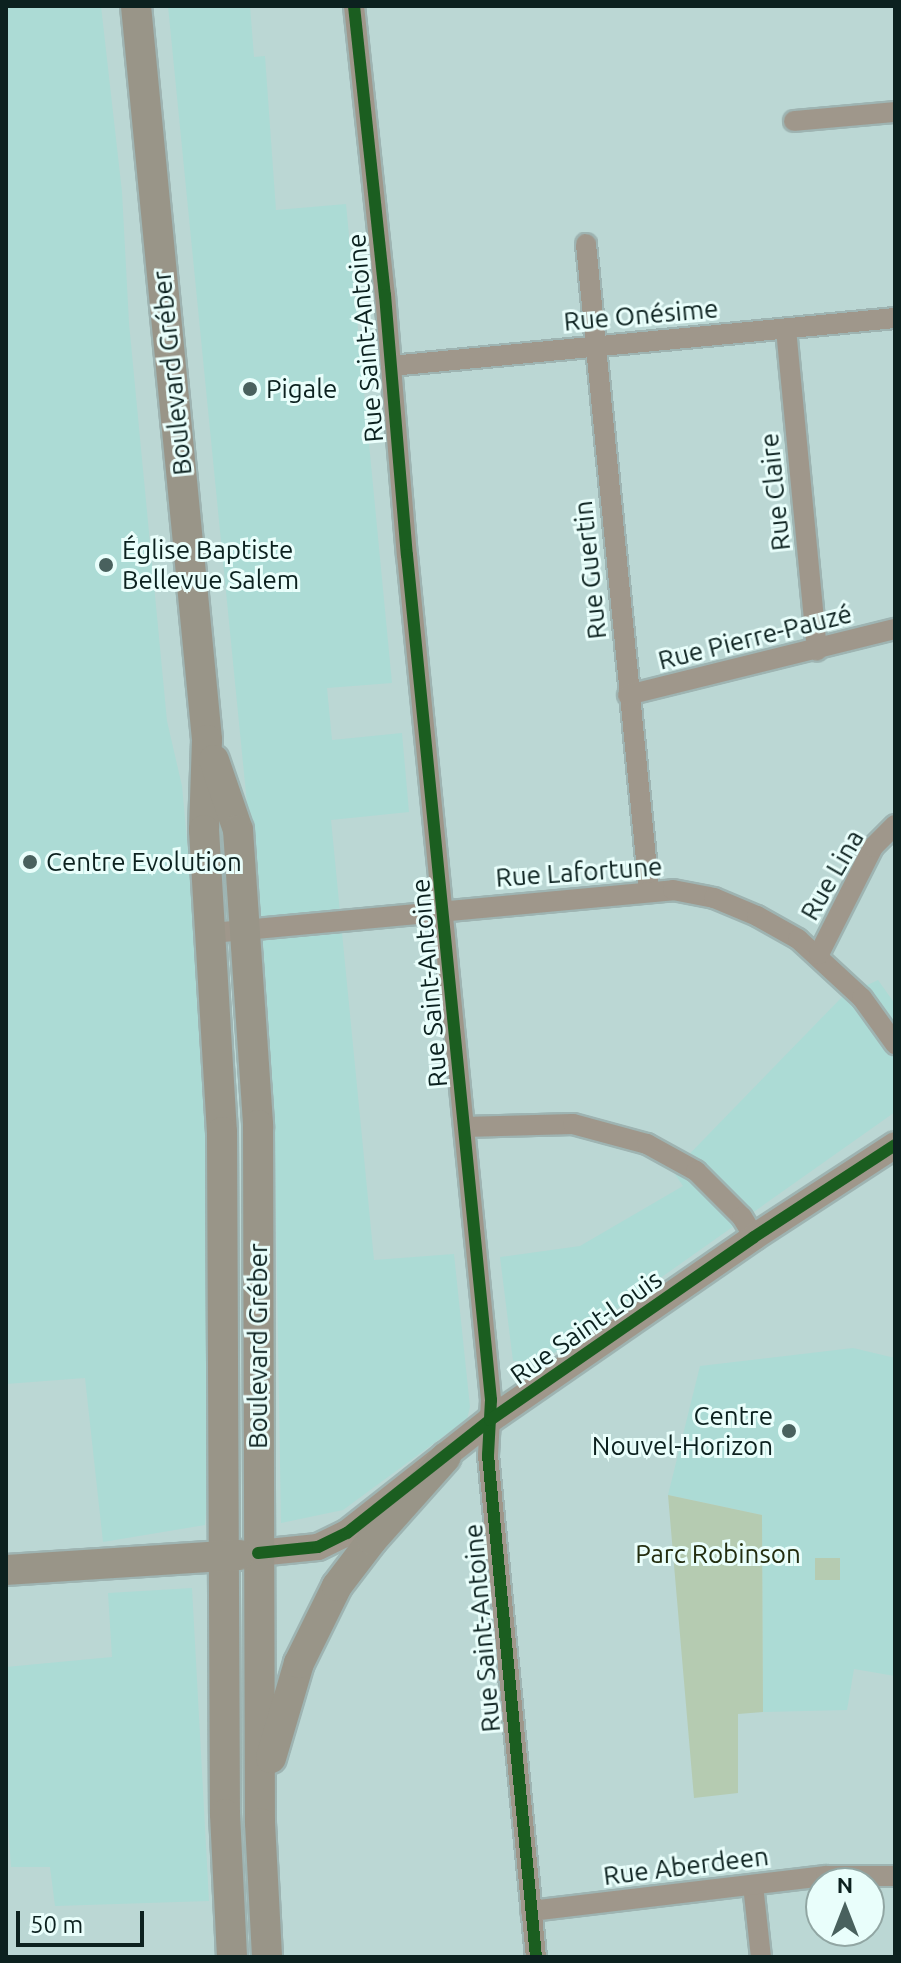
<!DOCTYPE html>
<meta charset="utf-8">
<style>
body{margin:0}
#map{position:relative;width:901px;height:1963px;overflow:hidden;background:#bbd7d4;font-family:Ubuntu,sans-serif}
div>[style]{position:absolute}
.built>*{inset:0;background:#acdbd5}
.green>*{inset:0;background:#b5cbb1;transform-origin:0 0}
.roads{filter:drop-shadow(2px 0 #9eb4b2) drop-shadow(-2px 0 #9eb4b2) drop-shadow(0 2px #9eb4b2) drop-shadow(0 -2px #9eb4b2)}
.minor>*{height:20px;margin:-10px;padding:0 10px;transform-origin:10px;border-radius:10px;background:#9f978b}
.tertiary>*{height:26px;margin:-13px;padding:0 13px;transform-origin:13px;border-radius:13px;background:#9f978b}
.secondary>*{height:30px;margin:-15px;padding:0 15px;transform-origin:15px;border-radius:15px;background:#999588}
.cycleway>*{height:12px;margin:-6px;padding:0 6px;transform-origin:6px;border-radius:6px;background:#1b5e20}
.dots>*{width:22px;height:22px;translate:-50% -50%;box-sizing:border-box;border:4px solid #e9fefb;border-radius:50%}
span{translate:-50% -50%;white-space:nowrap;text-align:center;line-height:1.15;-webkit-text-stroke:6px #e9fefb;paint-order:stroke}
.street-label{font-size:26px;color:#0c211f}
.poi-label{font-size:26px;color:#0c211f}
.left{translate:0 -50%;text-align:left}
.right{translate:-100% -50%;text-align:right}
.park-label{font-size:26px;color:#232d0f}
.frame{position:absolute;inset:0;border:8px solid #0c211f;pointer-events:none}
.north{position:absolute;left:805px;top:1867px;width:80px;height:80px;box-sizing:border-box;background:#e9fefb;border:2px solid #91a6a3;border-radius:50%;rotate:0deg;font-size:22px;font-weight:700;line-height:32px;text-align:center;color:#0c211f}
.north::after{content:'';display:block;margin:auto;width:28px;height:36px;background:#49615e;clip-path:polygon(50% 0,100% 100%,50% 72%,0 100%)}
.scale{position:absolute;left:16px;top:1911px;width:128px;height:36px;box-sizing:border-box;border:4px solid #0c211f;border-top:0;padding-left:10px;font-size:24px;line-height:28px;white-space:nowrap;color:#0c211f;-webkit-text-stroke:6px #e9fefb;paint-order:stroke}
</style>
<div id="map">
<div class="built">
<div style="clip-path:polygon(6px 6px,101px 6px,122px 192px,129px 323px,167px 721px,182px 786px,209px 1079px,211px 1451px,205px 1525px,103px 1542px,85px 1378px,6px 1384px)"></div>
<div style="clip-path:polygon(168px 6px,250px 6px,254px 57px,265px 56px,276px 210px,346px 204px,392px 683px,327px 688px,332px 740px,402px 733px,409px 812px,331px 820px,374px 1260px,454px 1254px,470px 1407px,467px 1419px,343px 1510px,281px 1523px,275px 1154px,262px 955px)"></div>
<div style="clip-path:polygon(878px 980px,895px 1004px,895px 1112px,543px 1361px,513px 1361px,500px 1257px,580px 1246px,683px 1186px,673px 1171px,842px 997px)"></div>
<div style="clip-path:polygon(853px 1348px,895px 1358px,895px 1676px,854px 1669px,847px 1710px,763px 1712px,762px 1515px,668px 1495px,700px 1366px)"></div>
<div style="clip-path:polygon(192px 1588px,209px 1901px,55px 1906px,50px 1867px,11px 1867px,6px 1796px,6px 1667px,112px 1657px,108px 1593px)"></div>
</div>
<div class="green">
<div style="clip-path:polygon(668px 1495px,762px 1515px,763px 1712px,738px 1714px,738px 1793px,694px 1798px)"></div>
<div style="left:815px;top:1558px;width:25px;height:22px"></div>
</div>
<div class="roads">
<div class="minor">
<div style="left:354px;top:6px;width:291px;rotate:83.9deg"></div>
<div style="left:385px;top:295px;width:261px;rotate:85.2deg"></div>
<div style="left:407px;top:555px;width:849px;rotate:84.32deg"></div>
<div style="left:491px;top:1400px;width:55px;rotate:93.1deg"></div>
<div style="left:488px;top:1455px;width:504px;rotate:84.54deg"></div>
<div style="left:794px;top:121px;width:101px;rotate:-5.1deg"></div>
<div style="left:586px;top:244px;width:649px;rotate:84.43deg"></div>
<div style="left:786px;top:329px;width:323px;rotate:84.5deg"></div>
<div style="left:391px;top:366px;width:506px;rotate:-5.44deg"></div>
<div style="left:628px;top:695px;width:275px;rotate:-13.9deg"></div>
<div style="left:212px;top:933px;width:463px;rotate:-5.3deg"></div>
<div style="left:673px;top:890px;width:42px;rotate:11deg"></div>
<div style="left:714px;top:898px;width:47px;rotate:22.7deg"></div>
<div style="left:757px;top:916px;width:47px;rotate:29.3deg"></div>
<div style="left:798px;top:939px;width:87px;rotate:42.7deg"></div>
<div style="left:862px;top:998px;width:57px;rotate:54.3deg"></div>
<div style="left:819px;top:954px;width:120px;rotate:-63.2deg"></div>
<div style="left:873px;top:847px;width:31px;rotate:-45deg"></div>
<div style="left:464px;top:1127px;width:109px;rotate:-1.6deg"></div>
<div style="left:573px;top:1124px;width:77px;rotate:15.1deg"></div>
<div style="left:647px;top:1144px;width:56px;rotate:28.9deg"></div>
<div style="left:696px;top:1171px;width:65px;rotate:45deg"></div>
<div style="left:742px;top:1217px;width:23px;rotate:59deg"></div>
<div style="left:753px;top:1885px;width:72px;rotate:83.7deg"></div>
<div style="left:531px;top:1911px;width:297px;rotate:-6.8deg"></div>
<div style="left:826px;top:1876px;width:69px"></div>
</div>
<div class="tertiary">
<div style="left:258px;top:1553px;width:60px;rotate:-5.7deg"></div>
<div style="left:318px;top:1547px;width:32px;rotate:-26deg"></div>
<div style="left:347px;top:1533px;width:182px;rotate:-38.3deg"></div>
<div style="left:490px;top:1420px;width:321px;rotate:-34.7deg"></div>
<div style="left:754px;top:1237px;width:168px;rotate:-33.1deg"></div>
</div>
<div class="secondary">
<div style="left:136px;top:6px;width:737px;rotate:84.47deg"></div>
<div style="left:207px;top:740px;width:90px;rotate:91.9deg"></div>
<div style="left:204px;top:830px;width:303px;rotate:86.6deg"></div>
<div style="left:222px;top:1132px;width:682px;rotate:89.75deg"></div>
<div style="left:225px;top:1814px;width:143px;rotate:87.2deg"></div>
<div style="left:214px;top:760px;width:74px;rotate:71.1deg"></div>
<div style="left:238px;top:830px;width:296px;rotate:86.1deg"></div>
<div style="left:258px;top:1125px;width:698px;rotate:89.84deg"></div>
<div style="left:260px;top:1823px;width:134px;rotate:87deg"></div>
<div style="left:6px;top:1570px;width:234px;rotate:-3.7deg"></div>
<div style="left:271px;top:1758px;width:99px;rotate:-73.6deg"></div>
<div style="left:299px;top:1663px;width:86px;rotate:-63.7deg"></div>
<div style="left:337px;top:1586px;width:58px;rotate:-52.7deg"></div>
<div style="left:372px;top:1540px;width:111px;rotate:-48.3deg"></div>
</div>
</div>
<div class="cycleway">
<div style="left:354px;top:6px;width:291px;rotate:83.9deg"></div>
<div style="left:385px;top:295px;width:261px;rotate:85.2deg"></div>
<div style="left:407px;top:555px;width:849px;rotate:84.32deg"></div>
<div style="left:491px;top:1400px;width:55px;rotate:93.1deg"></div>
<div style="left:488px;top:1455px;width:504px;rotate:84.54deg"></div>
<div style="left:258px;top:1553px;width:60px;rotate:-5.7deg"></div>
<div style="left:318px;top:1547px;width:32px;rotate:-26deg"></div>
<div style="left:347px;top:1533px;width:182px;rotate:-38.3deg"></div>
<div style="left:490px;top:1420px;width:321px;rotate:-34.7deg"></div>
<div style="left:754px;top:1237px;width:168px;rotate:-33.1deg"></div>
</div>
<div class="dots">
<div style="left:250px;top:389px;background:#49615e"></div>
<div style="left:106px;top:565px;background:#49615e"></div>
<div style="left:30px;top:862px;background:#49615e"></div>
<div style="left:789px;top:1431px;background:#49615e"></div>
</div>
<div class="street-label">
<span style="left:641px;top:315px;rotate:-5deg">Rue Onésime</span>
<span style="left:365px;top:338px;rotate:-95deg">Rue Saint-Antoine</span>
<span style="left:172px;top:373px;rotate:-96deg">Boulevard Gréber</span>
<span style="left:775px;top:492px;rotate:-96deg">Rue Claire</span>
<span style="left:590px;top:570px;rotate:-96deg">Rue Guertin</span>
<span style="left:755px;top:637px;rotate:-14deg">Rue Pierre-Pauzé</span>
<span style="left:579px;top:872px;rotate:-4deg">Rue Lafortune</span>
<span style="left:832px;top:875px;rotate:-60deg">Rue Lina</span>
<span style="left:429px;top:983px;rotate:-95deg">Rue Saint-Antoine</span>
<span style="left:586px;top:1327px;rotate:-35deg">Rue Saint-Louis</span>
<span style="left:258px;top:1346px;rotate:-90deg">Boulevard Gréber</span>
<span style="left:482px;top:1628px;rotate:-95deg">Rue Saint-Antoine</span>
<span style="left:686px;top:1866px;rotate:-7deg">Rue Aberdeen</span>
</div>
<div class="poi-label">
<span class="left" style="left:266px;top:389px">Pigale</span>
<span class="left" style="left:122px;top:565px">Église Baptiste<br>Bellevue Salem</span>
<span class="left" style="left:46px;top:862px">Centre Evolution</span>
<span class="right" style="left:773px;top:1431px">Centre<br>Nouvel-Horizon</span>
</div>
<div class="park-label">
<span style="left:718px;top:1554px">Parc Robinson</span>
</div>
<div class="frame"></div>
<div class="north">N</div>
<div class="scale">50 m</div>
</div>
